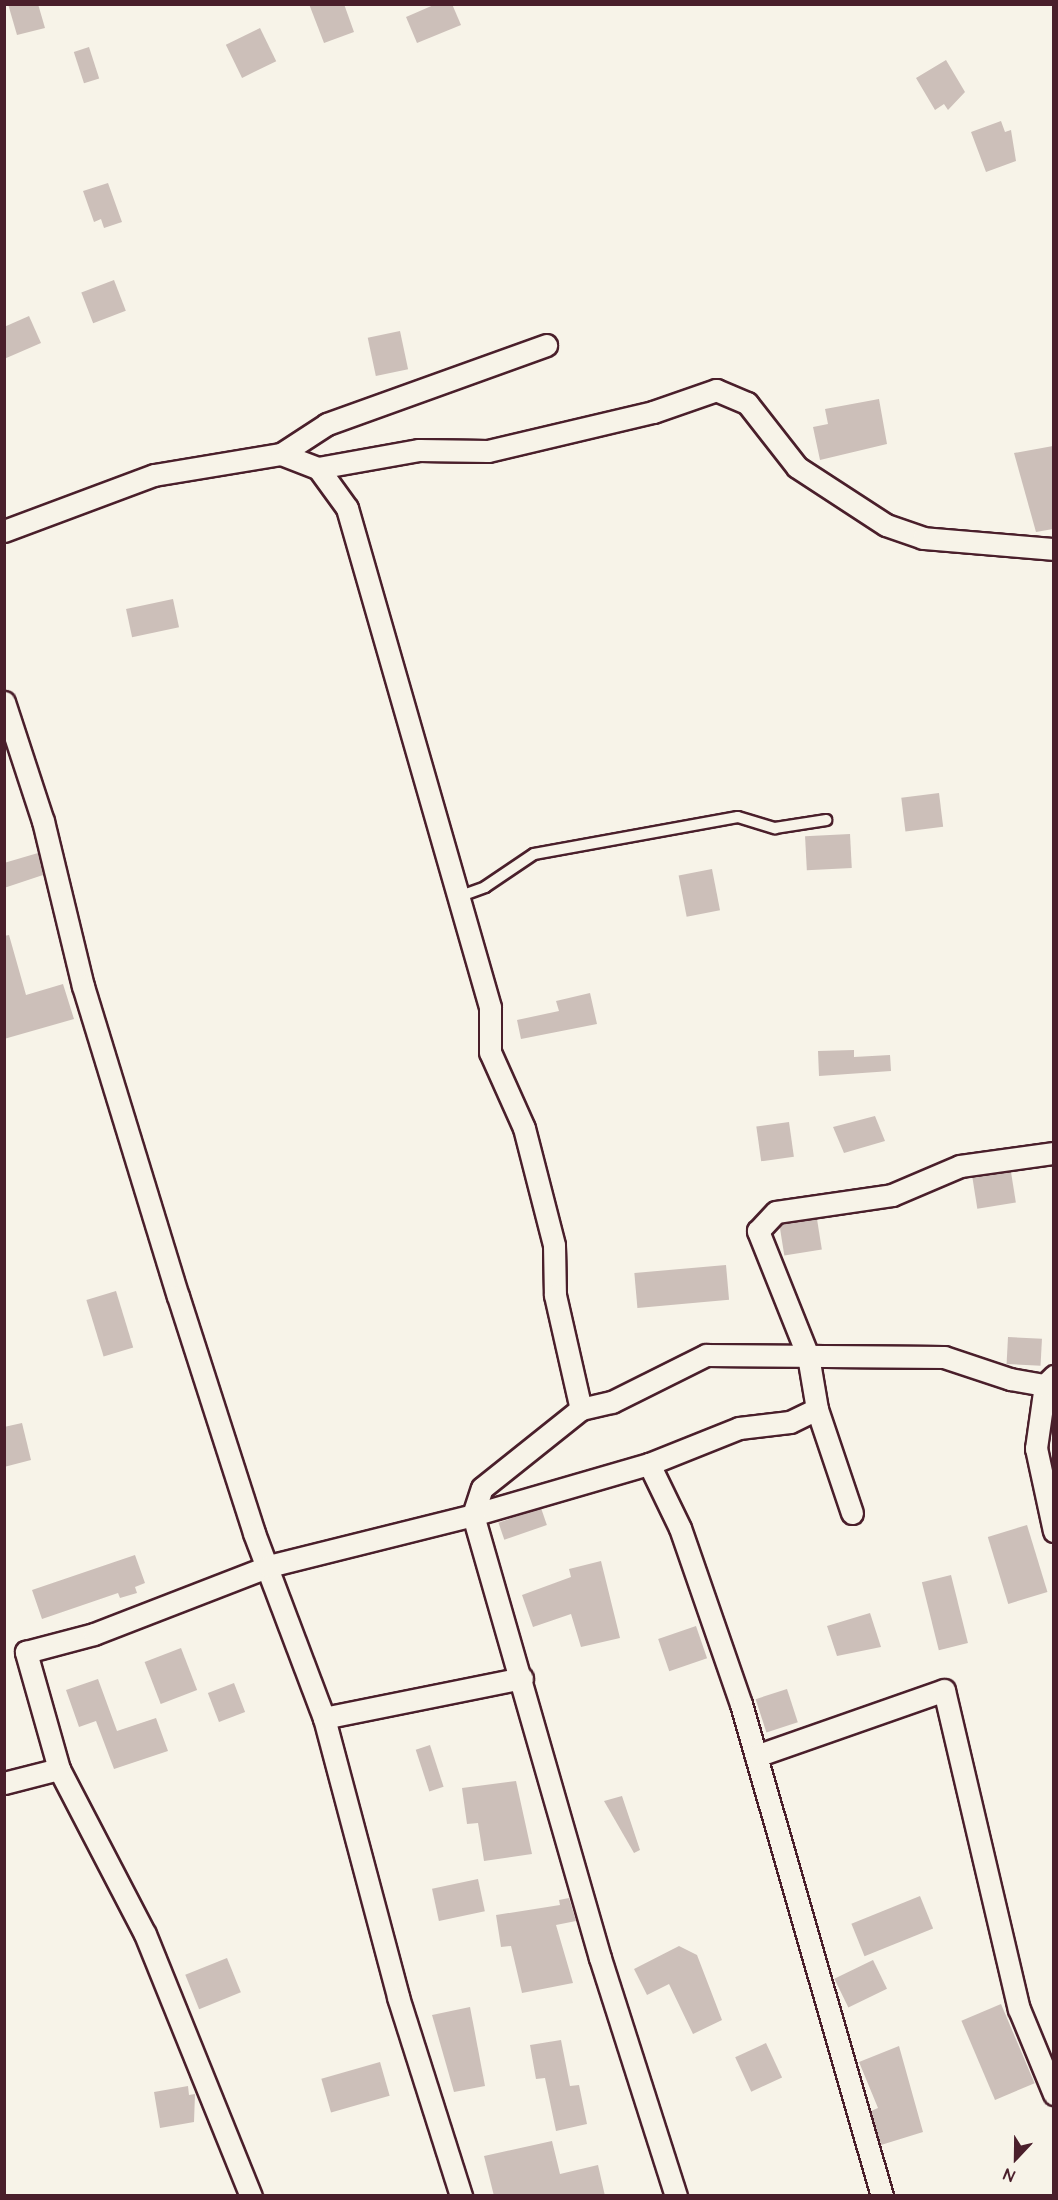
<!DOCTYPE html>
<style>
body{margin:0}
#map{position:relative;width:1058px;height:2200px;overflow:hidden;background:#f7f3e8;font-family:"Architects Daughter",sans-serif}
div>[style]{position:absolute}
.building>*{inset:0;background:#ccbfb9;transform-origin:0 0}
.roads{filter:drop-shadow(2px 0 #4a1f2b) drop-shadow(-2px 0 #4a1f2b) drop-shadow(0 2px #4a1f2b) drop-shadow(0 -2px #4a1f2b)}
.service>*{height:10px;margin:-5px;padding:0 5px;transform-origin:5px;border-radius:5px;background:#f7f3e8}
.minor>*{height:21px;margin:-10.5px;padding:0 10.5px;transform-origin:10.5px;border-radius:10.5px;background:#f7f3e8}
span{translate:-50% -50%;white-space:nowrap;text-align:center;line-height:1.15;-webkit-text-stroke:4.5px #f7f3e8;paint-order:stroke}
.frame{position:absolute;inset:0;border:6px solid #4a1f2b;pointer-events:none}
.north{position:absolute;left:986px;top:2128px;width:60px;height:60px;-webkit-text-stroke:4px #f7f3e8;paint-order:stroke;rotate:202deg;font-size:16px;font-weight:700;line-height:24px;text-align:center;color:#4a1f2b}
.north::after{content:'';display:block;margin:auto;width:21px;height:27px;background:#4a1f2b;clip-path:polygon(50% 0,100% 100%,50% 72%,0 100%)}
</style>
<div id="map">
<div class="building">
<div style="clip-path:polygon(8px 4px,38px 4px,45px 28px,17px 35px)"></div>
<div style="clip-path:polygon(309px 4px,344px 4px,354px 32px,324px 43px)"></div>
<div style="clip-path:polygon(436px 4px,452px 4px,461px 25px,417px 43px,406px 17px)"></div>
<div style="left:260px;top:28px;width:37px;height:38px;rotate:64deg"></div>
<div style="left:89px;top:47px;width:33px;height:16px;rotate:72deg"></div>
<div style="clip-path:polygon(946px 60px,965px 92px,948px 110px,944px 104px,935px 110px,916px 78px)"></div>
<div style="clip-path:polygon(1001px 121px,1005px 132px,1011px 130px,1016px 161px,986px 172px,971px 132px)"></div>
<div style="clip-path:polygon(108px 183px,122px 222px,104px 228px,101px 219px,94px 222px,83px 191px)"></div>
<div style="left:114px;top:280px;width:33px;height:35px;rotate:69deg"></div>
<div style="clip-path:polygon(29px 316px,41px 343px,4px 359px,4px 327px)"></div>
<div style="left:400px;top:331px;width:39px;height:33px;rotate:78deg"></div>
<div style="clip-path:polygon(879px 399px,887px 444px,820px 460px,813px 427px,828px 424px,825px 409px)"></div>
<div style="clip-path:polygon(1053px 446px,1053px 529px,1036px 532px,1014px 453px)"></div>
<div style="left:173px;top:599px;width:29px;height:48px;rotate:78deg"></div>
<div style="left:939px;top:793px;width:34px;height:38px;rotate:83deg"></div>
<div style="left:850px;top:834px;width:34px;height:45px;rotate:87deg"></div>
<div style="clip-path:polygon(38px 853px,43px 875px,4px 888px,4px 863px)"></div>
<div style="left:712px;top:869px;width:42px;height:34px;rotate:79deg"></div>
<div style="clip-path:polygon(9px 935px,26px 995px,63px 984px,74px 1019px,4px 1039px,4px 936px)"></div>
<div style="clip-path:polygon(590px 993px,597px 1024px,521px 1039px,517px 1020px,559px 1011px,556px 1001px)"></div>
<div style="clip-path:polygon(854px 1050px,854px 1057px,890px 1055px,891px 1071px,819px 1076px,818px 1051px)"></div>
<div style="clip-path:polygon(875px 1116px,885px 1141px,844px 1153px,833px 1127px)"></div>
<div style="left:789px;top:1122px;width:35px;height:33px;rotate:82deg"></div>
<div style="left:1011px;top:1172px;width:31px;height:39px;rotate:81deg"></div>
<div style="left:817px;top:1219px;width:31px;height:38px;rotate:81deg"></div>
<div style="left:726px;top:1265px;width:35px;height:92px;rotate:85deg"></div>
<div style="left:116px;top:1291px;width:59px;height:31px;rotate:73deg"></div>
<div style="left:1008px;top:1337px;width:34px;height:27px;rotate:3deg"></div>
<div style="clip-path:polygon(22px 1423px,31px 1460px,4px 1467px,4px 1427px)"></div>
<div style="left:541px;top:1508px;width:18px;height:45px;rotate:71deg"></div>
<div style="left:1027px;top:1525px;width:70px;height:41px;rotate:73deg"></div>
<div style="clip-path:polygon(135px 1555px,145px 1583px,135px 1587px,137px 1593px,120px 1598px,118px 1593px,42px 1619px,32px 1590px)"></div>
<div style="clip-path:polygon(601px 1561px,620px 1638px,581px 1647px,571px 1614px,533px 1627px,522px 1595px,571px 1577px,569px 1569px)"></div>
<div style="left:951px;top:1575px;width:70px;height:30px;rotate:76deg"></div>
<div style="clip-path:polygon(870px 1613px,881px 1647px,837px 1656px,827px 1626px)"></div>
<div style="left:696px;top:1626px;width:34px;height:40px;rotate:71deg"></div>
<div style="left:181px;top:1648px;width:45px;height:39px;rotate:69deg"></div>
<div style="clip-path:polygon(98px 1679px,117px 1731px,156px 1718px,168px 1751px,114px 1769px,96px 1721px,79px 1727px,66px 1690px)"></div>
<div style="left:234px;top:1683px;width:31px;height:28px;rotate:69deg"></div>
<div style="left:787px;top:1689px;width:35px;height:33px;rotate:72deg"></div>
<div style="left:430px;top:1745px;width:44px;height:15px;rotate:72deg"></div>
<div style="clip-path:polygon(516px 1781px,532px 1854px,484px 1861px,478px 1823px,467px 1824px,462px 1788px)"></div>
<div style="clip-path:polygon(622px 1796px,640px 1850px,634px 1853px,604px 1801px)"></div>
<div style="left:478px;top:1879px;width:33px;height:47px;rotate:78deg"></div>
<div style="left:920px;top:1896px;width:35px;height:74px;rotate:68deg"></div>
<div style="clip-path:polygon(569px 1898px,576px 1921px,556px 1925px,573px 1983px,522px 1993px,511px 1946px,501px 1947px,496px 1915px,560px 1905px,559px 1900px)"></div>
<div style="clip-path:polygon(679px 1946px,697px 1955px,722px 2020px,693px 2034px,669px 1984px,647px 1995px,634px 1969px)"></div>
<div style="left:227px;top:1958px;width:37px;height:45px;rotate:68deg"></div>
<div style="left:873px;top:1960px;width:32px;height:43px;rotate:64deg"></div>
<div style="left:1001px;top:2004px;width:86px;height:43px;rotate:67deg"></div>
<div style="clip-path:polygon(470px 2007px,485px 2086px,454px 2092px,432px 2015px)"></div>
<div style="clip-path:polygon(561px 2040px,570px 2086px,579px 2085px,587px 2124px,556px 2131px,545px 2078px,536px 2079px,530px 2045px)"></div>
<div style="left:766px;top:2043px;width:38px;height:34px;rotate:65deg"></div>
<div style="clip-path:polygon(899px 2046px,923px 2132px,881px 2145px,871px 2111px,878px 2108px,859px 2062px)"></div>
<div style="left:380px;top:2062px;width:35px;height:61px;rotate:74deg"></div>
<div style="clip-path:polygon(188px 2086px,189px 2095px,195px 2094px,194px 2122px,160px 2128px,154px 2092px)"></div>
<div style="clip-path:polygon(552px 2141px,560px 2174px,598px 2165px,605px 2196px,494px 2196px,484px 2156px)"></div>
</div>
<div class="roads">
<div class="service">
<div style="left:458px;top:897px;width:29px;rotate:-20deg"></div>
<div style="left:485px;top:887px;width:59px;rotate:-34deg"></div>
<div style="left:534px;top:854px;width:207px;rotate:-10.3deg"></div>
<div style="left:738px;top:817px;width:39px;rotate:17deg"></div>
<div style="left:775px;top:828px;width:52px;rotate:-8.9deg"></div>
</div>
<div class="minor">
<div style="left:281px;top:454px;width:40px;rotate:21deg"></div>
<div style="left:318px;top:468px;width:49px;rotate:54.1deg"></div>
<div style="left:347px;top:508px;width:519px;rotate:74.01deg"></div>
<div style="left:490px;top:1007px;width:45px;rotate:90deg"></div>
<div style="left:490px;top:1052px;width:83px;rotate:65.9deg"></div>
<div style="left:524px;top:1128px;width:121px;rotate:75.6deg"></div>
<div style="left:554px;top:1245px;width:50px;rotate:88.9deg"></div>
<div style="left:555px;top:1295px;width:117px;rotate:77.2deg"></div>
<div style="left:318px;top:468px;width:103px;rotate:-10.1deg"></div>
<div style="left:419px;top:450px;width:69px;rotate:0.8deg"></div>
<div style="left:488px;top:451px;width:170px;rotate:-13.3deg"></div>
<div style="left:653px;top:412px;width:67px;rotate:-19.2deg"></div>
<div style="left:716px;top:390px;width:34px;rotate:23deg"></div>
<div style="left:747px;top:403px;width:81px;rotate:52deg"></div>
<div style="left:797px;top:467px;width:106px;rotate:33.1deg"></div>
<div style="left:886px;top:525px;width:39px;rotate:19deg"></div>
<div style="left:923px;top:538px;width:131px;rotate:4.8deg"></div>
<div style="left:4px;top:531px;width:160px;rotate:-20.5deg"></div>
<div style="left:154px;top:475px;width:129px;rotate:-9.4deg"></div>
<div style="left:281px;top:454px;width:55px;rotate:-33.1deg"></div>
<div style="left:327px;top:424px;width:233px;rotate:-19.8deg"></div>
<div style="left:4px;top:702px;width:125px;rotate:71.9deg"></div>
<div style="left:43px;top:821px;width:170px;rotate:76.4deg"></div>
<div style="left:83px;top:986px;width:324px;rotate:73deg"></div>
<div style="left:178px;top:1296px;width:249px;rotate:72.2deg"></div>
<div style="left:254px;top:1533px;width:198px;rotate:69.3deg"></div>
<div style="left:324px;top:1718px;width:289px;rotate:75.1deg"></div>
<div style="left:398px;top:1997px;width:209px;rotate:72.4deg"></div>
<div style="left:1045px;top:1385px;width:64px;rotate:98.1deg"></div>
<div style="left:1036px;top:1448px;width:85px;rotate:77.8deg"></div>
<div style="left:649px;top:1464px;width:71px;rotate:64.2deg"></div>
<div style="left:680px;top:1528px;width:186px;rotate:70.9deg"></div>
<div style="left:741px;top:1704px;width:512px;rotate:74.01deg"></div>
<div style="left:852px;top:1513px;width:110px;rotate:-108.6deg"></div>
<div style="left:817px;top:1409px;width:54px;rotate:-99.6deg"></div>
<div style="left:808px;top:1356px;width:135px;rotate:-111.8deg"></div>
<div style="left:758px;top:1231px;width:26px;rotate:-47deg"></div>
<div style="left:776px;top:1212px;width:117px;rotate:-8.3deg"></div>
<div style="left:892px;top:1195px;width:74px;rotate:-23.1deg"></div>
<div style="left:960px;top:1166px;width:95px;rotate:-7.9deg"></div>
<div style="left:324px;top:1718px;width:202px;rotate:-11.4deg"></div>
<div style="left:756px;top:1756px;width:199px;rotate:-19.3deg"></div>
<div style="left:944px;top:1690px;width:328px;rotate:76.8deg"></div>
<div style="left:1019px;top:2009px;width:92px;rotate:67.6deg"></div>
<div style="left:59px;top:1769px;width:186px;rotate:62.5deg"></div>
<div style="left:145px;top:1934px;width:283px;rotate:68deg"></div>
<div style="left:4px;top:1783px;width:57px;rotate:-14.3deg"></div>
<div style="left:59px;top:1769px;width:122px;rotate:-105.8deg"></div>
<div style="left:26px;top:1652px;width:70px;rotate:-14.8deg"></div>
<div style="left:94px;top:1634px;width:188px;rotate:-21.2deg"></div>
<div style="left:269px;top:1566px;width:210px;rotate:-14deg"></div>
<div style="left:473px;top:1515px;width:183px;rotate:-16.2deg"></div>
<div style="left:649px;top:1464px;width:97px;rotate:-21.8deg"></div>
<div style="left:739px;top:1428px;width:51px;rotate:-6.7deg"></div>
<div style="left:790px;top:1422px;width:30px;rotate:-26deg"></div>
<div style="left:676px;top:2196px;width:250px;rotate:-107.7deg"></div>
<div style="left:600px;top:1958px;width:461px;rotate:-106deg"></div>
<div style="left:473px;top:1515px;width:28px;rotate:-72deg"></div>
<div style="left:482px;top:1488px;width:127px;rotate:-38.6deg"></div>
<div style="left:581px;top:1409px;width:32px;rotate:-13deg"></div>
<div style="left:612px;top:1402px;width:105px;rotate:-26.6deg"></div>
<div style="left:706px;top:1355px;width:238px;rotate:0.5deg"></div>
<div style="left:944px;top:1357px;width:70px;rotate:18.4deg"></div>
<div style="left:1010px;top:1379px;width:36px;rotate:10deg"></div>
<div style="left:1045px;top:1385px;width:13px;rotate:-45deg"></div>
</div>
</div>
<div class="frame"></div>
<div class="north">N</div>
</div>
